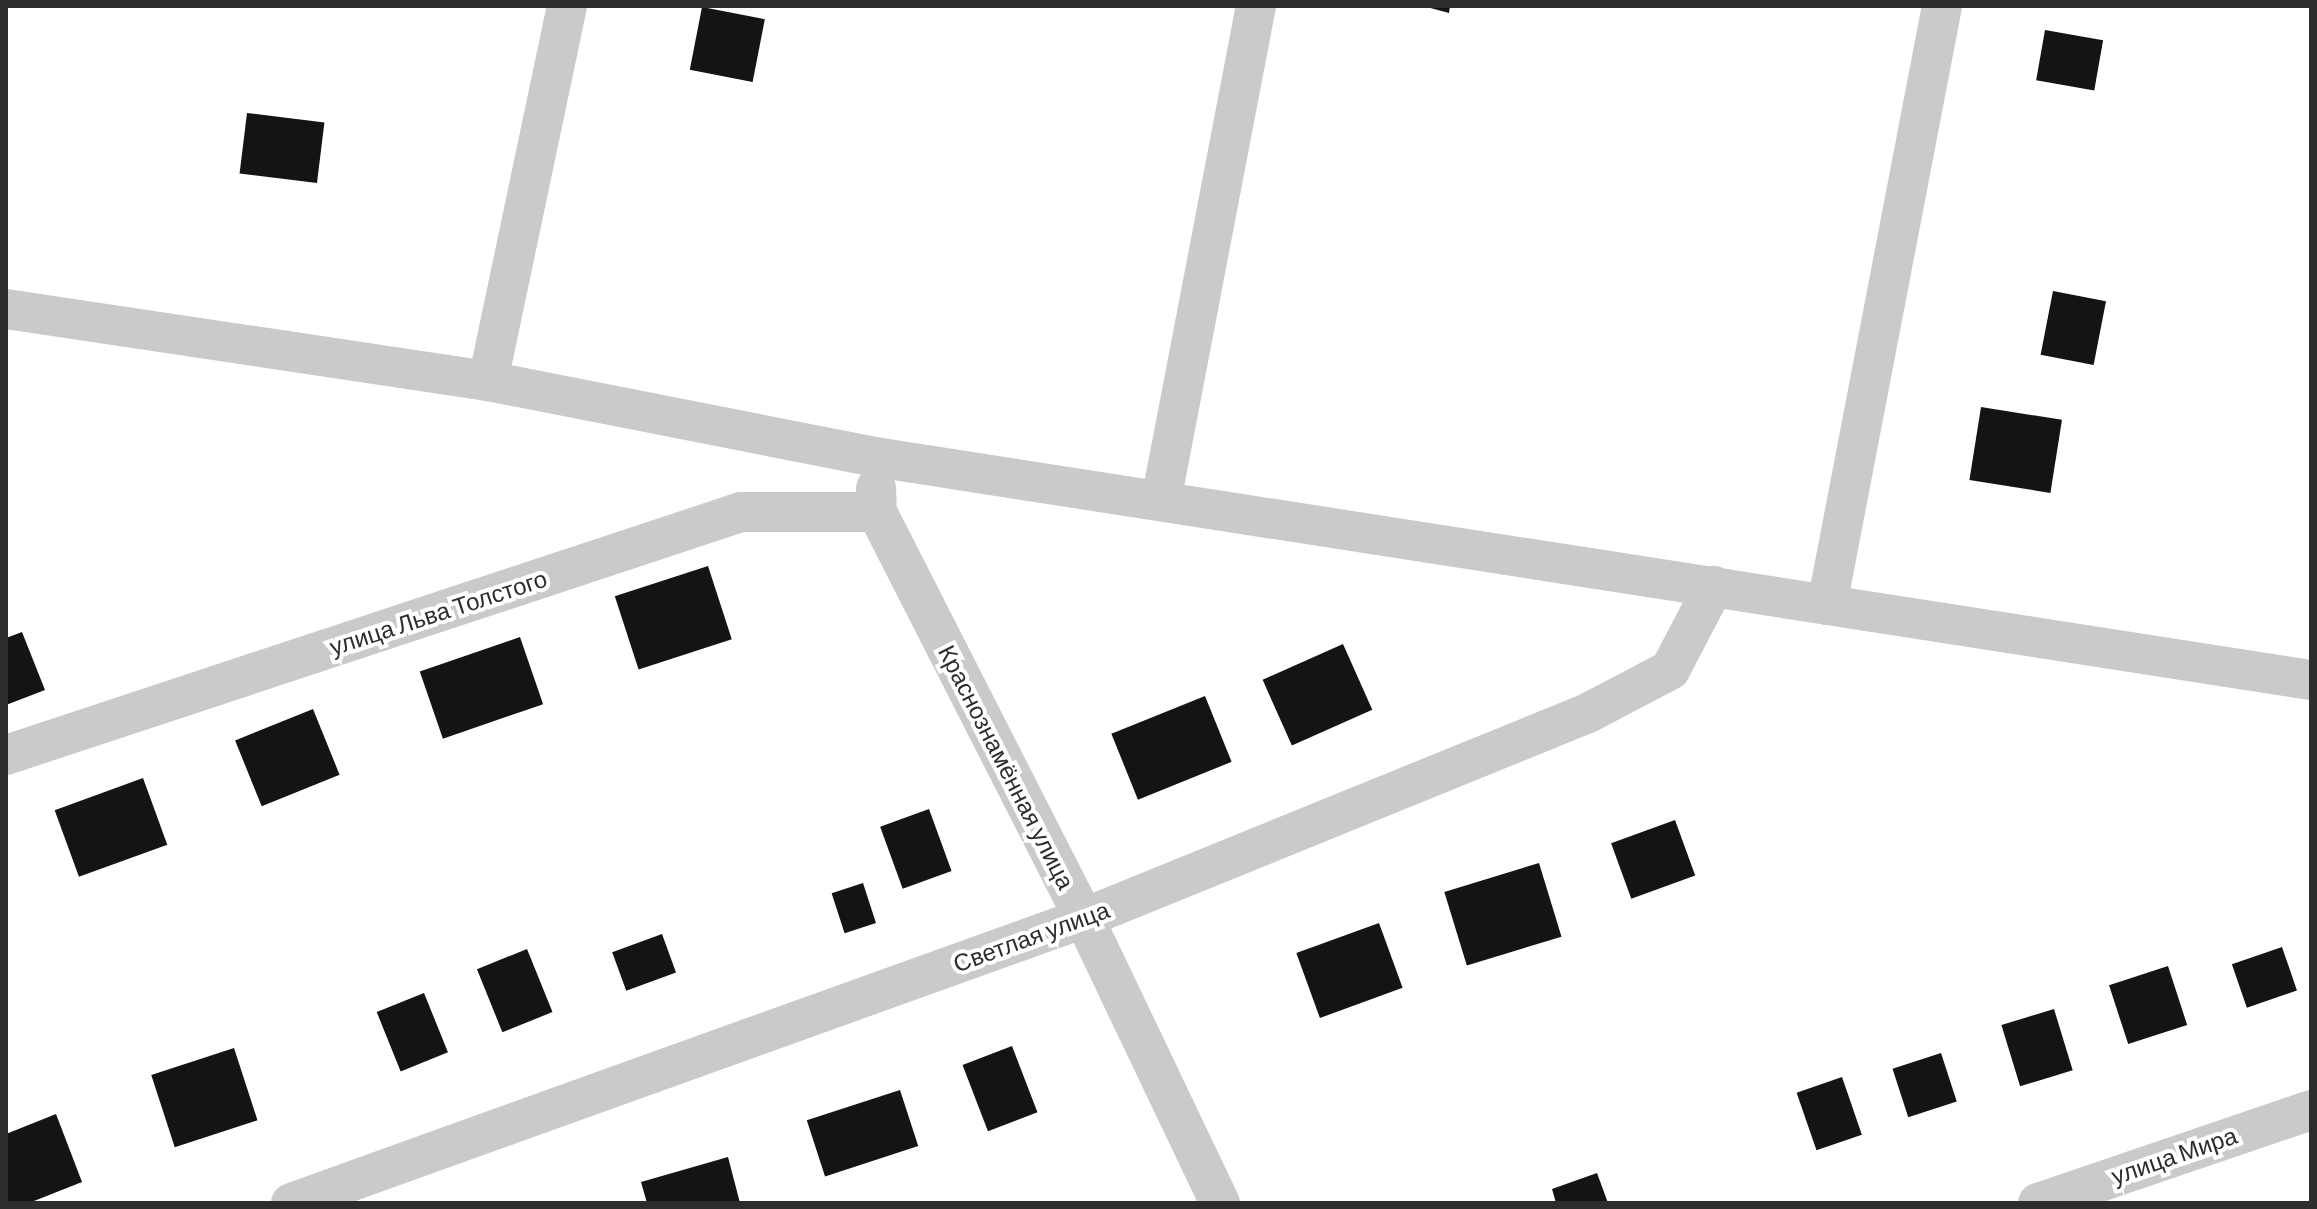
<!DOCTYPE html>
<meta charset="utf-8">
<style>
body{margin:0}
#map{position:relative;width:2317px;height:1209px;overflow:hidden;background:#fff;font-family:Barlow,sans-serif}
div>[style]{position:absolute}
.building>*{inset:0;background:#141414;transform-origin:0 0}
.minor>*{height:40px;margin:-20px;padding:0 20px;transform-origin:20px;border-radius:20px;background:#cacaca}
span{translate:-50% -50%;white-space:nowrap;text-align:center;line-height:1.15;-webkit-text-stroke:8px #fff;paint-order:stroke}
.street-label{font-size:24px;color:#2d2d2d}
.frame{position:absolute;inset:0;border:8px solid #2d2d2d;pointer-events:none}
</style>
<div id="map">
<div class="building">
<div style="clip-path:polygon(1423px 6px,1450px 6px,1449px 13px)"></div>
<div style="left:702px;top:7px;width:64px;height:64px;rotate:11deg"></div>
<div style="left:2045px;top:30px;width:59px;height:51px;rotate:10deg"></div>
<div style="left:247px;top:113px;width:78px;height:61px;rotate:7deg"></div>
<div style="left:2053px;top:291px;width:54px;height:65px;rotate:11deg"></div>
<div style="left:1981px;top:407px;width:82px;height:74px;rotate:9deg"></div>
<div style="left:708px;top:566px;width:77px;height:98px;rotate:72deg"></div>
<div style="clip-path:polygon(22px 632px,45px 690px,6px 705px,6px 638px)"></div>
<div style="left:520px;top:637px;width:71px;height:106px;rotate:71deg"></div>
<div style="left:1343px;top:644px;width:72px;height:88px;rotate:66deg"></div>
<div style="left:1205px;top:696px;width:71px;height:101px;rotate:68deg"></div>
<div style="left:313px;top:709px;width:71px;height:84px;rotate:68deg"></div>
<div style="left:143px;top:778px;width:71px;height:94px;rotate:70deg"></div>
<div style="left:929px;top:809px;width:66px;height:52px;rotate:70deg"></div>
<div style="left:1675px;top:820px;width:59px;height:68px;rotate:70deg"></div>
<div style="left:1539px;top:863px;width:77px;height:99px;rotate:73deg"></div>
<div style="left:863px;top:883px;width:42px;height:33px;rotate:72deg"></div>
<div style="left:1379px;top:923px;width:69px;height:88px;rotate:70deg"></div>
<div style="left:662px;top:934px;width:41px;height:53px;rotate:70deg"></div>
<div style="left:2282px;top:947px;width:46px;height:53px;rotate:71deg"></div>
<div style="left:527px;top:949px;width:68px;height:54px;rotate:68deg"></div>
<div style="left:2168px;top:966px;width:62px;height:62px;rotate:72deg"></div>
<div style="left:424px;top:993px;width:64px;height:51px;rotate:68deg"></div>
<div style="left:2054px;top:1009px;width:64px;height:55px;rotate:73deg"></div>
<div style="left:1012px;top:1046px;width:71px;height:53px;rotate:69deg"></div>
<div style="left:234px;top:1048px;width:76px;height:87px;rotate:72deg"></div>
<div style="left:1941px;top:1053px;width:51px;height:51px;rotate:72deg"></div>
<div style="left:1842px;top:1077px;width:61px;height:48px;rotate:71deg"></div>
<div style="left:900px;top:1090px;width:59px;height:98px;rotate:72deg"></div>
<div style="clip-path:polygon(56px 1114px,82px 1182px,29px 1203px,6px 1203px,6px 1134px)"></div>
<div style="clip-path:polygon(728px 1157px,740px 1203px,647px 1203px,641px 1182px)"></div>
<div style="clip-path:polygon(1597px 1173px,1608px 1203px,1556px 1203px,1552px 1189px)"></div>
</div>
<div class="minor">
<div style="left:6px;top:309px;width:487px;rotate:8.5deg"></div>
<div style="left:488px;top:381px;width:394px;rotate:11.1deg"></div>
<div style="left:875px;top:457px;width:1453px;rotate:8.83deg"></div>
<div style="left:488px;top:381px;width:383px;rotate:-78.1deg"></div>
<div style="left:876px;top:488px;width:24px;rotate:88deg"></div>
<div style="left:877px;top:512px;width:456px;rotate:63deg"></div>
<div style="left:1084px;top:918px;width:316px;rotate:64.5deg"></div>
<div style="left:1161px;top:501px;width:504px;rotate:-79.14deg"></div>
<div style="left:1827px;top:605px;width:610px;rotate:-79.13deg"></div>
<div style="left:6px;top:755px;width:774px;rotate:-18.29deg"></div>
<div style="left:741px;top:512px;width:136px"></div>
<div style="left:291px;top:1203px;width:843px;rotate:-19.77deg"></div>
<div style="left:1084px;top:918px;width:544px;rotate:-22.13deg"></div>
<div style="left:1588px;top:713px;width:93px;rotate:-27.7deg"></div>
<div style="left:1670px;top:670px;width:95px;rotate:-62.4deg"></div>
<div style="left:2038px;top:1203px;width:288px;rotate:-18.8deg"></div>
</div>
<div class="street-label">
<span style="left:438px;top:612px;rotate:-18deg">улица Льва Толстого</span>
<span style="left:1007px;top:767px;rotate:63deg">Краснознамённая улица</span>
<span style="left:1031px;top:936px;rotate:-20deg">Светлая улица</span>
<span style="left:2174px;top:1155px;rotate:-19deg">улица Мира</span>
</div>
<div class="frame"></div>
</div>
